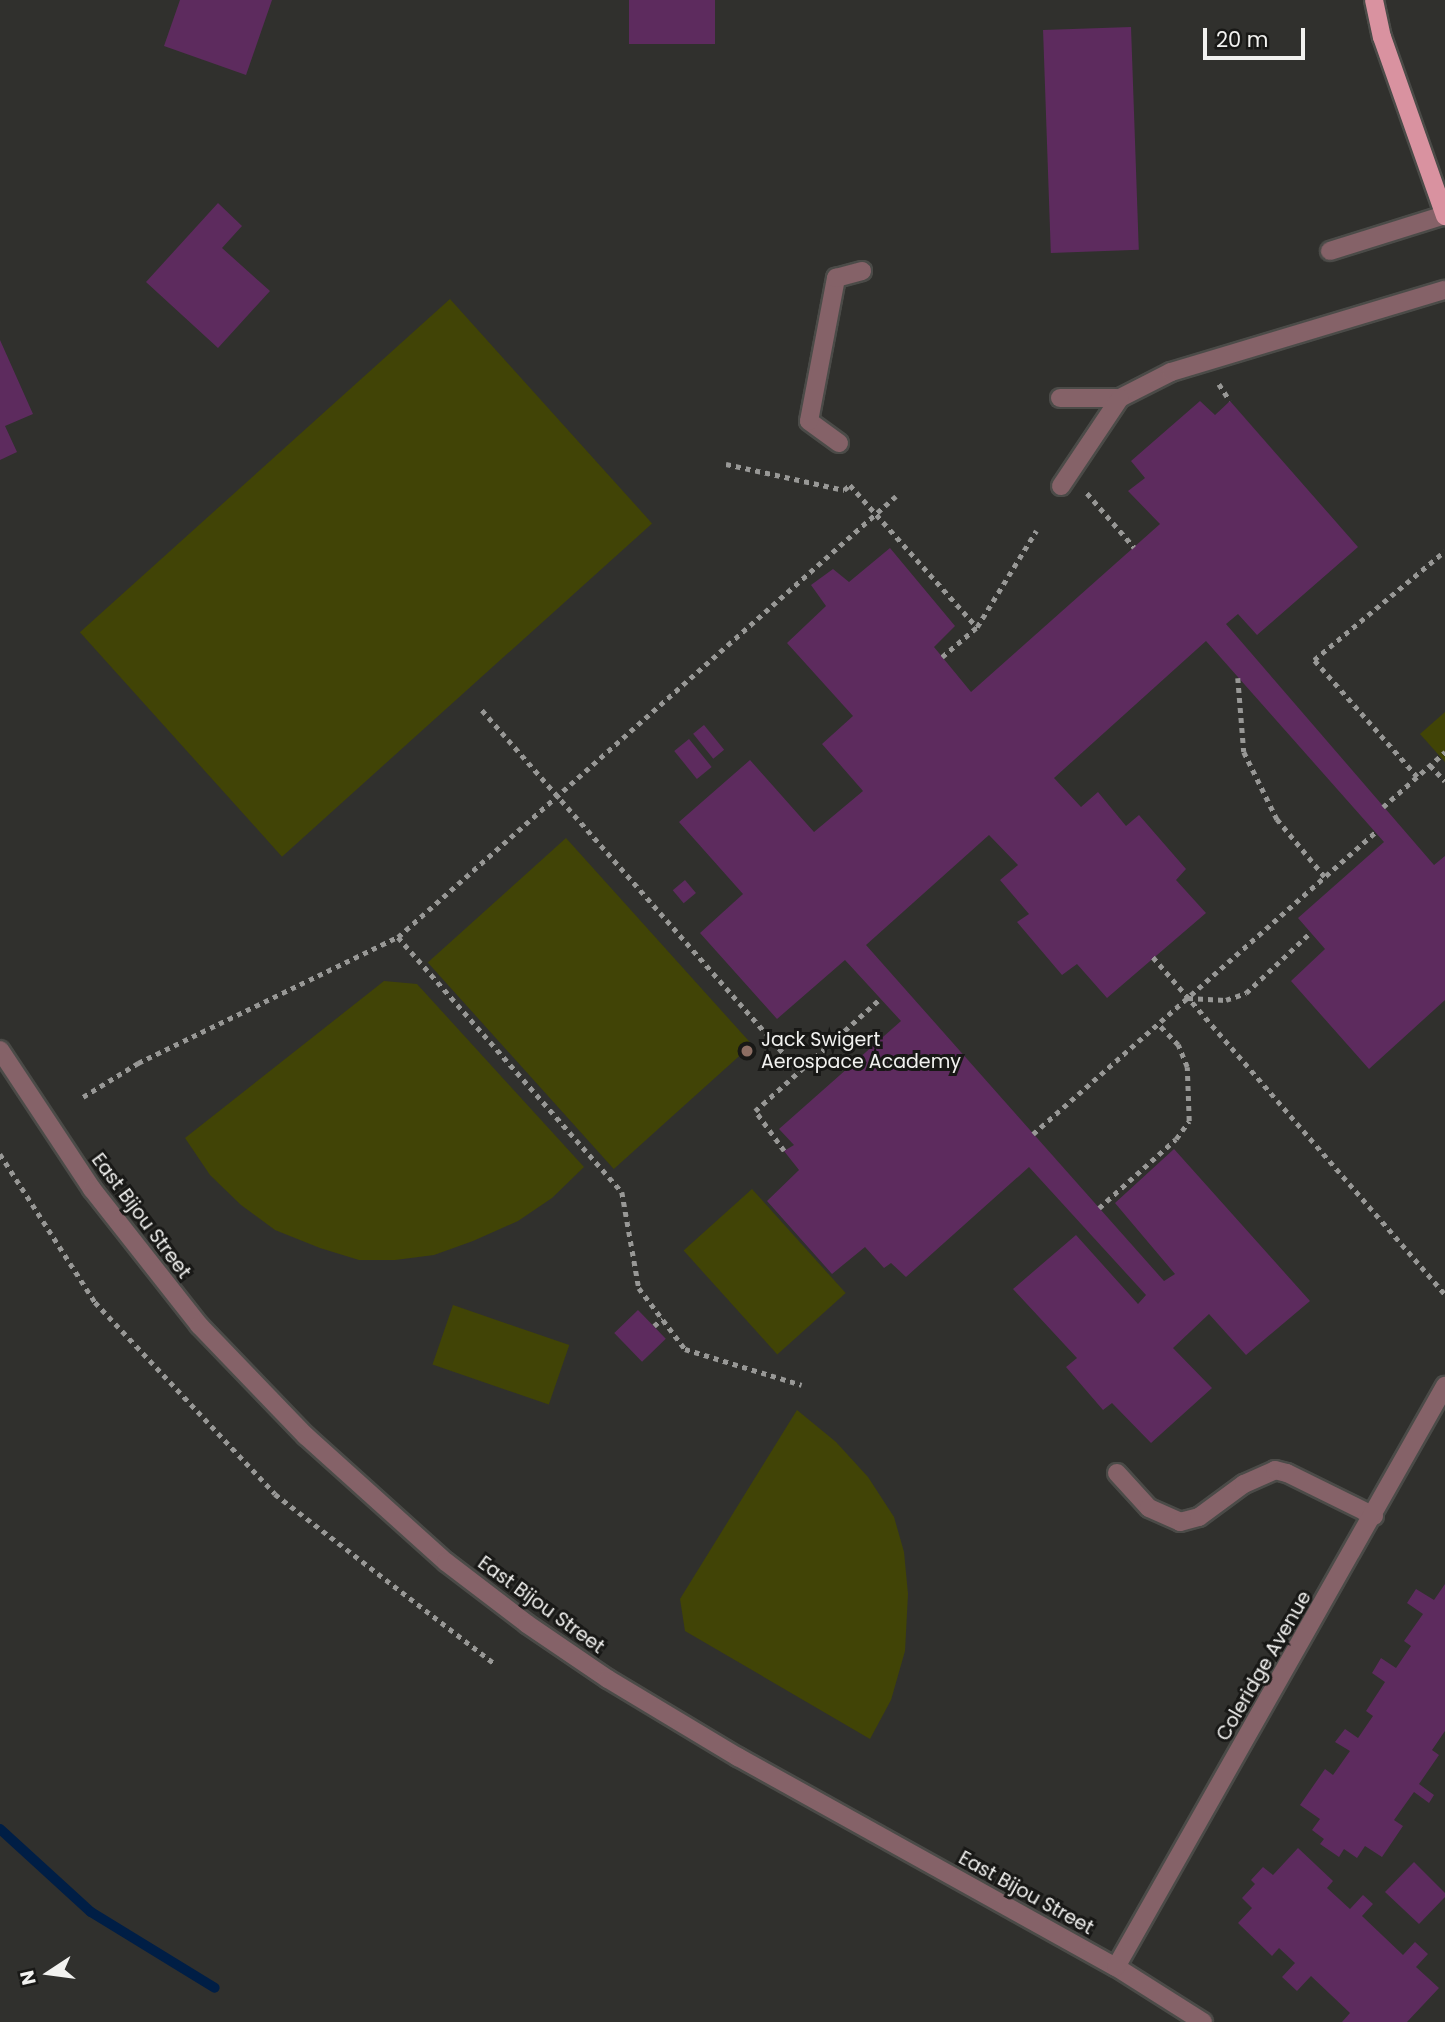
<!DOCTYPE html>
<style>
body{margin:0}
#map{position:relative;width:1445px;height:2022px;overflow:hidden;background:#30302d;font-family:Poppins,sans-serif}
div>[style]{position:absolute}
.green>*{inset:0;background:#414406;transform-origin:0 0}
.stream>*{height:10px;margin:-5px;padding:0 5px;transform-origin:5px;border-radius:5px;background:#001e45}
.building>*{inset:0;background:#5d2b5e;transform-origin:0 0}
.path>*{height:4.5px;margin-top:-2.25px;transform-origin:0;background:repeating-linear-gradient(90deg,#989896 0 5px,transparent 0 10px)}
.roads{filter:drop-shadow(2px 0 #4b4b48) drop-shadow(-2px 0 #4b4b48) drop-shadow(0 2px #4b4b48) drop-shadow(0 -2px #4b4b48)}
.minor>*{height:18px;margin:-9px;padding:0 9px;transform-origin:9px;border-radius:9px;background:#856268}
.major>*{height:18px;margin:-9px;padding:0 9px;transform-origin:9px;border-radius:9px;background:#d992a0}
.dots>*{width:19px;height:19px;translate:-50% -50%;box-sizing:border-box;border:4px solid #181816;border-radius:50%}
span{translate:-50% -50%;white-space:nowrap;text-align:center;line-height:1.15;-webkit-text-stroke:6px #181816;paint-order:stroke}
.poi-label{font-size:19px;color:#f2f2f0}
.left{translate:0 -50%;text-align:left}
.street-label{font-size:19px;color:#f2f2f0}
.north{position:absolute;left:14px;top:1938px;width:70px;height:70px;-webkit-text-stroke:5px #181816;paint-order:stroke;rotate:257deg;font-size:19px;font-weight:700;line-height:28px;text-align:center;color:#f2f2f0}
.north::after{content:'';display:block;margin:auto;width:24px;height:32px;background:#f2f2f0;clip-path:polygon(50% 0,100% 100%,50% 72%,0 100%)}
.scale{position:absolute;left:1203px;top:28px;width:102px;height:32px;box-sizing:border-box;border:4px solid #f2f2f0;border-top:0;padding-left:9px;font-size:21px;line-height:24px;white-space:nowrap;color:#f2f2f0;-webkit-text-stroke:5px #181816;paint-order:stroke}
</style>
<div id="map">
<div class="green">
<div style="left:450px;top:299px;width:302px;height:498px;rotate:48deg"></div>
<div style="clip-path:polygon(1445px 712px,1445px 762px,1420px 734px)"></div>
<div style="left:566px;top:838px;width:278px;height:186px;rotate:48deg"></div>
<div style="clip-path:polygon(384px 981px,417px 984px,584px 1167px,552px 1198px,518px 1221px,473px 1241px,434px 1255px,395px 1260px,359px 1260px,320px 1248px,275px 1230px,241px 1205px,210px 1175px,185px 1138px)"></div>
<div style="left:752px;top:1189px;width:140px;height:92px;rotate:48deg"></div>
<div style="left:453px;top:1305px;width:123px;height:63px;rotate:19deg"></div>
<div style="clip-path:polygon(797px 1410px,836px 1442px,868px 1477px,894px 1517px,904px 1552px,908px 1594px,905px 1651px,891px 1700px,870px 1739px,685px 1631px,680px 1599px)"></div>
</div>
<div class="stream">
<div style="left:0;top:1829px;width:123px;rotate:42.4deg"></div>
<div style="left:91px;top:1912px;width:145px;rotate:31.5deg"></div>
</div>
<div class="building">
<div style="clip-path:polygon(180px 0,272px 0,246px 75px,164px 46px)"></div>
<div style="left:629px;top:0;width:86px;height:44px"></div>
<div style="left:1131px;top:27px;width:223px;height:88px;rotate:88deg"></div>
<div style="clip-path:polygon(218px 203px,242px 226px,222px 248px,270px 291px,218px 348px,146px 282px)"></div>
<div style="clip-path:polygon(0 340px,33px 414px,5px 426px,17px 452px,0 460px)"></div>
<div style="clip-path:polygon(1200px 401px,1215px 415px,1230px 401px,1358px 547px,1257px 635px,1238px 614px,1226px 624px,1434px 865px,1445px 856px,1445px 1000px,1369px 1069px,1291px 981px,1325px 949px,1298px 918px,1384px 842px,1206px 641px,1054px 778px,1081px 807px,1098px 792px,1126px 826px,1139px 815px,1186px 869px,1176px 880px,1206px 913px,1107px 998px,1077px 964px,1062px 975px,1017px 922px,1029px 914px,1000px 880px,1018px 865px,989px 835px,866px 945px,1164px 1281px,1175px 1274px,1115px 1203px,1174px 1149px,1310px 1301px,1246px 1355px,1209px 1314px,1173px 1348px,1212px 1388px,1151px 1443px,1112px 1403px,1103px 1410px,1066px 1367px,1077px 1358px,1013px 1289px,1076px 1235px,1138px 1304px,1146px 1295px,1029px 1167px,906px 1277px,891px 1263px,884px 1268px,865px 1247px,832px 1274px,767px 1201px,799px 1170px,784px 1151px,794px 1145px,779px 1129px,901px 1021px,845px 960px,777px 1019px,700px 933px,743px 894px,679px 822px,750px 760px,814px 832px,863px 791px,822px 744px,853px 716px,787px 643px,826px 606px,811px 585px,833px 569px,849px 582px,890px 548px,955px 626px,934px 647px,971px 692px,1160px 524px,1128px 491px,1145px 478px,1131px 461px)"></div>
<div style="left:704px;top:725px;width:32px;height:14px;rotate:51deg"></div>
<div style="left:689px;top:739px;width:36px;height:19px;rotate:51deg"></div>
<div style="left:685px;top:880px;width:17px;height:16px;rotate:50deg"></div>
<div style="left:638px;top:1310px;width:40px;height:33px;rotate:46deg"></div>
<div style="clip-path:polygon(1445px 1584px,1445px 1731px,1432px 1750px,1439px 1755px,1419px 1784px,1434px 1795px,1429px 1803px,1414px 1792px,1394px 1820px,1403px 1826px,1382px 1857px,1365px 1846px,1357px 1858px,1344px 1849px,1339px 1857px,1320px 1844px,1324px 1839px,1312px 1830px,1320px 1819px,1300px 1805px,1325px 1769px,1333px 1775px,1350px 1751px,1335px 1742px,1345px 1729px,1358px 1738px,1373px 1716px,1366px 1711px,1385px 1682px,1372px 1673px,1381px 1658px,1396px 1668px,1411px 1646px,1404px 1641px,1423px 1614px,1407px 1603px,1416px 1589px,1434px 1600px)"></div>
<div style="clip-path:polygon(1298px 1848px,1333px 1881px,1327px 1888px,1350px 1909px,1363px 1895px,1373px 1904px,1362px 1916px,1403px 1955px,1415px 1942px,1428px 1954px,1416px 1967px,1439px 1988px,1407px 2022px,1342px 2022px,1350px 2013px,1311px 1976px,1297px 1991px,1282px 1977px,1295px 1963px,1279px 1948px,1272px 1956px,1238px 1923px,1252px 1908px,1242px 1898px,1255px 1884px,1251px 1880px,1263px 1867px,1273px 1875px)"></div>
<div style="clip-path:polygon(1414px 1862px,1445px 1893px,1445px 1897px,1419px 1924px,1385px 1892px)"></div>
</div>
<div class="path">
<div style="left:1219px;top:384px;width:20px;rotate:57deg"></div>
<div style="left:726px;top:464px;width:121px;rotate:12.4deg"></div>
<div style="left:844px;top:490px;width:8px;rotate:-40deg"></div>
<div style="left:850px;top:485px;width:191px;rotate:48.2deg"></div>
<div style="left:1087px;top:493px;width:72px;rotate:49deg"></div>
<div style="left:942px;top:657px;width:46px;rotate:-40.6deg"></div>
<div style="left:977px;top:627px;width:113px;rotate:-58.4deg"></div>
<div style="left:1238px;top:678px;width:74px;rotate:85.4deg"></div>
<div style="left:1244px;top:752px;width:75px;rotate:63.8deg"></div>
<div style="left:1277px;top:819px;width:75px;rotate:50.4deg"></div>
<div style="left:482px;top:710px;width:480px;rotate:48.7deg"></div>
<div style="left:1430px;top:765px;width:22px;rotate:47deg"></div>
<div style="left:1417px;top:777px;width:156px;rotate:-131.4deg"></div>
<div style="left:1314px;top:660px;width:170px;rotate:-39.8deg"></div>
<div style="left:1383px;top:807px;width:83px;rotate:-41.6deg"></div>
<div style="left:398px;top:937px;width:339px;rotate:48.7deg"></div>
<div style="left:622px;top:1192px;width:97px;rotate:80deg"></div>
<div style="left:639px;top:1288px;width:76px;rotate:53deg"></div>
<div style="left:685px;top:1349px;width:122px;rotate:17.1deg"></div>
<div style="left:1153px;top:957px;width:446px;rotate:49.1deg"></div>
<div style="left:1188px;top:998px;width:38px;rotate:3deg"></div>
<div style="left:1226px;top:1000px;width:21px;rotate:-19deg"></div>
<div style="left:1246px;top:993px;width:89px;rotate:-43.2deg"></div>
<div style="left:83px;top:1097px;width:65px;rotate:-31.7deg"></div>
<div style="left:138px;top:1063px;width:289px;rotate:-25.9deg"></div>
<div style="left:398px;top:937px;width:665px;rotate:-41.53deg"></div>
<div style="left:1033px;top:1134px;width:456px;rotate:-41.4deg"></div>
<div style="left:784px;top:1151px;width:49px;rotate:-125.9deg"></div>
<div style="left:755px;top:1111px;width:169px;rotate:-41.9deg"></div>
<div style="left:0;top:1154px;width:176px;rotate:57.3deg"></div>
<div style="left:95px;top:1302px;width:263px;rotate:46.8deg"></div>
<div style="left:275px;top:1494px;width:279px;rotate:37.7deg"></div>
<div style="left:1099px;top:1208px;width:103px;rotate:-41.9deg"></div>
<div style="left:1176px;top:1139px;width:22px;rotate:-54deg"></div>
<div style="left:1189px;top:1121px;width:54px;rotate:-92.1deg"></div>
<div style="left:1187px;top:1067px;width:24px;rotate:-112deg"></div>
<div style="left:1178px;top:1045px;width:29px;rotate:-134deg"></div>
<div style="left:654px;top:1326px;width:11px;rotate:-41deg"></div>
</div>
<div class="roads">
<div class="minor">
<div style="left:1330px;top:251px;width:121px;rotate:-17.4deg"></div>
<div style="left:1060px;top:398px;width:60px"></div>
<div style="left:1120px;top:398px;width:57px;rotate:-27deg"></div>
<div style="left:1171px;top:372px;width:286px;rotate:-16.7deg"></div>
<div style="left:839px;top:443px;width:37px;rotate:-144deg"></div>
<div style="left:809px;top:421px;width:146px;rotate:-79.3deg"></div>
<div style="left:836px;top:278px;width:27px;rotate:-15deg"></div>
<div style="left:1061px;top:486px;width:106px;rotate:-56.2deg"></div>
<div style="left:0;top:1050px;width:167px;rotate:56.5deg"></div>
<div style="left:92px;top:1189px;width:173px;rotate:51.8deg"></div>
<div style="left:199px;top:1325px;width:154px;rotate:46.1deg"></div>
<div style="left:306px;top:1436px;width:188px;rotate:42deg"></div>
<div style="left:446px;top:1562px;width:102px;rotate:37.4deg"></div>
<div style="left:527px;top:1624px;width:98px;rotate:34.2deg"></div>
<div style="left:608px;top:1679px;width:152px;rotate:31deg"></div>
<div style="left:738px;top:1757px;width:432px;rotate:29.1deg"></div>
<div style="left:1116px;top:1967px;width:103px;rotate:32.3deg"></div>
<div style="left:1117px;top:1473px;width:47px;rotate:47.6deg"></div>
<div style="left:1149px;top:1508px;width:34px;rotate:24deg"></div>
<div style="left:1180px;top:1522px;width:20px;rotate:-15deg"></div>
<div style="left:1199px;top:1517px;width:56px;rotate:-36.3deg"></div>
<div style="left:1244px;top:1484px;width:34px;rotate:-24deg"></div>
<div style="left:1275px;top:1470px;width:12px;rotate:14deg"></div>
<div style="left:1287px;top:1473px;width:97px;rotate:26.3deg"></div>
<div style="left:1116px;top:1967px;width:668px;rotate:-60.48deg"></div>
</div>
<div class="major">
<div style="left:1374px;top:0;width:38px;rotate:78deg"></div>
<div style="left:1382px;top:37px;width:190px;rotate:70.6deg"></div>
</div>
</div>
<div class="dots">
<div style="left:747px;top:1051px;background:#8d6e63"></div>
</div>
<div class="poi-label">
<span class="left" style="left:761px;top:1051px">Jack Swigert<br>Aerospace Academy</span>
</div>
<div class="street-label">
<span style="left:141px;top:1216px;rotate:53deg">East Bijou Street</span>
<span style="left:541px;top:1605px;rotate:36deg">East Bijou Street</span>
<span style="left:1264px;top:1666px;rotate:-60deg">Coleridge Avenue</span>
<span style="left:1026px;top:1893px;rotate:29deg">East Bijou Street</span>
</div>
<div class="north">N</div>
<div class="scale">20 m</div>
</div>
